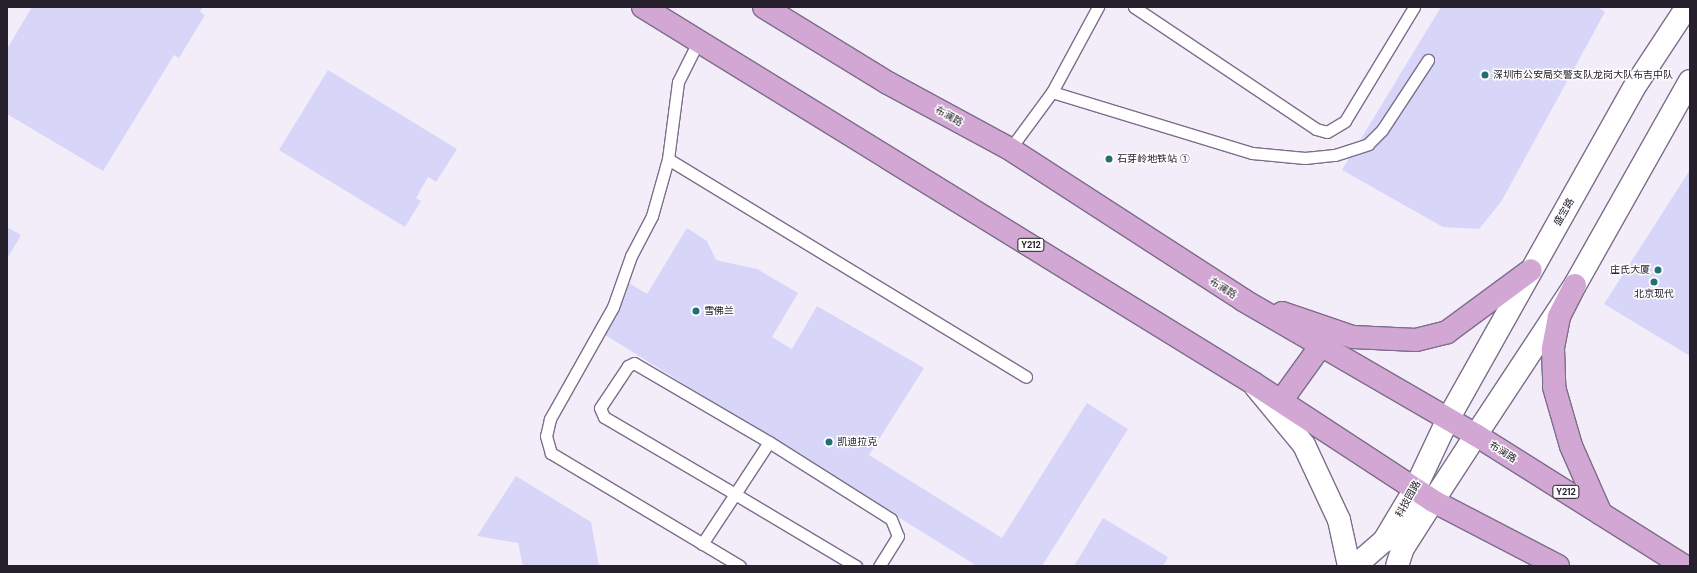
<!DOCTYPE html>
<meta charset="utf-8">
<style>
body{margin:0}
#map{position:relative;width:1697px;height:573px;overflow:hidden;background:#f3edfa;font-family:"DM Sans","Noto Sans SC",sans-serif}
div>[style]{position:absolute}
.building>*{inset:0;background:#d7d6f8}
.roads{filter:drop-shadow(1px 0 #7c6e8b) drop-shadow(-1px 0 #7c6e8b) drop-shadow(0 1px #7c6e8b) drop-shadow(0 -1px #7c6e8b)}
.service>*{height:11px;margin:-5.5px;padding:0 5.5px;transform-origin:5.5px;border-radius:5.5px;background:#fff}
.tertiary>*{height:22px;margin:-11px;padding:0 11px;transform-origin:11px;border-radius:11px;background:#fff}
.secondary>*{height:22px;margin:-11px;padding:0 11px;transform-origin:11px;border-radius:11px;background:#fff}
.primary>*{height:22px;margin:-11px;padding:0 11px;transform-origin:11px;border-radius:11px;background:#d3a7d3}
.dots>*{width:11px;height:11px;translate:-50% -50%;box-sizing:border-box;border:2px solid #fdfdfd;border-radius:50%}
span{translate:-50% -50%;white-space:nowrap;text-align:center;line-height:1.15;-webkit-text-stroke:3px #fdfdfd;paint-order:stroke}
.shield-label span{padding:1px 3px;background:#fdfdfd;border:1px solid;border-radius:3px;-webkit-text-stroke-width:0}
.shield-label{font-size:9px;color:#26202c;font-weight:700}
.poi-label{font-size:10px;color:#26202c}
.left{translate:0 -50%;text-align:left}
.right{translate:-100% -50%;text-align:right}
.street-label{font-size:10px;color:#26202c}
.frame{position:absolute;inset:0;border:8px solid #26202c;pointer-events:none}
</style>
<div id="map">
<div class="building">
<div style="clip-path:polygon(32px 7px,203px 7px,200px 12px,205px 15px,179px 58px,174px 55px,103px 171px,7px 114px,7px 49px)"></div>
<div style="clip-path:polygon(1441px 7px,1598px 7px,1605px 12px,1501px 202px,1479px 229px,1443px 227px,1342px 170px)"></div>
<div style="clip-path:polygon(328px 70px,457px 149px,436px 182px,428px 177px,416px 198px,421px 201px,405px 227px,279px 150px)"></div>
<div style="clip-path:polygon(1690px 170px,1690px 356px,1604px 304px)"></div>
<div style="clip-path:polygon(7px 227px,21px 235px,7px 259px)"></div>
<div style="clip-path:polygon(687px 228px,707px 241px,716px 260px,757px 269px,798px 293px,772px 337px,792px 349px,817px 306px,924px 368px,869px 455px,1002px 538px,1087px 403px,1128px 429px,1042px 566px,977px 566px,594px 328px,624px 280px,647px 294px)"></div>
<div style="clip-path:polygon(516px 476px,591px 522px,599px 566px,523px 566px,518px 543px,477px 536px)"></div>
<div style="clip-path:polygon(1103px 518px,1168px 557px,1163px 566px,1074px 566px)"></div>
</div>
<div class="roads">
<div class="service">
<div style="left:1134px;top:7px;width:219px;rotate:33.8deg"></div>
<div style="left:1316px;top:129px;width:11px;rotate:15deg"></div>
<div style="left:1327px;top:132px;width:21px;rotate:-31deg"></div>
<div style="left:1345px;top:121px;width:133px;rotate:-58.8deg"></div>
<div style="left:699px;top:40px;width:47px;rotate:116.6deg"></div>
<div style="left:678px;top:82px;width:78px;rotate:97.4deg"></div>
<div style="left:668px;top:159px;width:419px;rotate:31.3deg"></div>
<div style="left:1052px;top:92px;width:209px;rotate:17deg"></div>
<div style="left:1252px;top:153px;width:53px;rotate:5.4deg"></div>
<div style="left:1305px;top:158px;width:30px;rotate:-6deg"></div>
<div style="left:1335px;top:155px;width:35px;rotate:-18deg"></div>
<div style="left:1368px;top:144px;width:20px;rotate:-45deg"></div>
<div style="left:1382px;top:130px;width:84px;rotate:-56.7deg"></div>
<div style="left:1010px;top:149px;width:71px;rotate:-53.6deg"></div>
<div style="left:1052px;top:92px;width:97px;rotate:-61.6deg"></div>
<div style="left:668px;top:159px;width:59px;rotate:105.7deg"></div>
<div style="left:652px;top:216px;width:45px;rotate:117.7deg"></div>
<div style="left:631px;top:256px;width:54px;rotate:109.4deg"></div>
<div style="left:613px;top:307px;width:129px;rotate:119.4deg"></div>
<div style="left:550px;top:419px;width:17px;rotate:103deg"></div>
<div style="left:546px;top:436px;width:18px;rotate:74deg"></div>
<div style="left:551px;top:453px;width:220px;rotate:30.9deg"></div>
<div style="left:769px;top:442px;width:144px;rotate:32.3deg"></div>
<div style="left:891px;top:519px;width:18px;rotate:68deg"></div>
<div style="left:898px;top:536px;width:36px;rotate:122deg"></div>
<div style="left:702px;top:544px;width:60px;rotate:-56.6deg"></div>
<div style="left:735px;top:494px;width:62px;rotate:-56.8deg"></div>
<div style="left:769px;top:442px;width:156px;rotate:-149.7deg"></div>
<div style="left:634px;top:363px;width:7px;rotate:153deg"></div>
<div style="left:628px;top:366px;width:50px;rotate:123.7deg"></div>
<div style="left:600px;top:408px;width:10px;rotate:66deg"></div>
<div style="left:604px;top:417px;width:152px;rotate:30.4deg"></div>
<div style="left:735px;top:494px;width:141px;rotate:30.8deg"></div>
</div>
<div class="tertiary">
<div style="left:1415px;top:489px;width:75px;rotate:-64.8deg"></div>
<div style="left:1433px;top:501px;width:79px;rotate:-56.9deg"></div>
</div>
<div class="secondary">
<div style="left:1256px;top:387px;width:75px;rotate:50.4deg"></div>
<div style="left:1304px;top:445px;width:83px;rotate:65deg"></div>
<div style="left:1339px;top:520px;width:47px;rotate:77.7deg"></div>
<div style="left:1447px;top:421px;width:388px;rotate:-60.7deg"></div>
<div style="left:1637px;top:83px;width:91px;rotate:-56.7deg"></div>
<div style="left:1476px;top:435px;width:180px;rotate:-56.6deg"></div>
<div style="left:1575px;top:285px;width:234px;rotate:-60.6deg"></div>
<div style="left:1355px;top:566px;width:38px;rotate:-41deg"></div>
<div style="left:1384px;top:541px;width:61px;rotate:-59.2deg"></div>
<div style="left:1397px;top:566px;width:19px;rotate:-72deg"></div>
<div style="left:1403px;top:548px;width:56px;rotate:-57.4deg"></div>
</div>
<div class="primary">
<div style="left:643px;top:7px;width:717px;rotate:31.65deg"></div>
<div style="left:1253px;top:383px;width:215px;rotate:33.2deg"></div>
<div style="left:1433px;top:501px;width:141px;rotate:27.5deg"></div>
<div style="left:764px;top:7px;width:145px;rotate:31.5deg"></div>
<div style="left:888px;top:83px;width:139px;rotate:28.4deg"></div>
<div style="left:1010px;top:149px;width:278px;rotate:32.9deg"></div>
<div style="left:1243px;top:300px;width:269px;rotate:30.1deg"></div>
<div style="left:1476px;top:435px;width:246px;rotate:32.2deg"></div>
<div style="left:1575px;top:285px;width:36px;rotate:117deg"></div>
<div style="left:1559px;top:317px;width:33px;rotate:101deg"></div>
<div style="left:1553px;top:349px;width:38px;rotate:88deg"></div>
<div style="left:1554px;top:387px;width:61px;rotate:73.9deg"></div>
<div style="left:1571px;top:446px;width:74px;rotate:66.2deg"></div>
<div style="left:1282px;top:313px;width:75px;rotate:18.7deg"></div>
<div style="left:1353px;top:337px;width:63px;rotate:2.7deg"></div>
<div style="left:1416px;top:340px;width:32px;rotate:-14deg"></div>
<div style="left:1447px;top:332px;width:104px;rotate:-36.4deg"></div>
<div style="left:1281px;top:401px;width:67px;rotate:-54.2deg"></div>
</div>
</div>
<div class="dots">
<div style="left:1485px;top:75px;background:#246e76"></div>
<div style="left:1109px;top:159px;background:#246e76"></div>
<div style="left:1658px;top:270px;background:#246e76"></div>
<div style="left:1654px;top:282px;background:#246e76"></div>
<div style="left:696px;top:311px;background:#246e76"></div>
<div style="left:829px;top:442px;background:#246e76"></div>
</div>
<div class="shield-label">
<span style="left:1031px;top:245px">Y212</span>
<span style="left:1566px;top:492px">Y212</span>
</div>
<div class="poi-label">
<span class="left" style="left:1493px;top:75px">深圳市公安局交警支队龙岗大队布吉中队</span>
<span class="left" style="left:1117px;top:159px">石芽岭地铁站 ①</span>
<span class="right" style="left:1650px;top:270px">庄氏大厦</span>
<span style="left:1654px;top:294px">北京现代</span>
<span class="left" style="left:704px;top:311px">雪佛兰</span>
<span class="left" style="left:837px;top:442px">凯迪拉克</span>
</div>
<div class="street-label">
<span style="left:949px;top:116px;rotate:29deg">布澜路</span>
<span style="left:1564px;top:212px;rotate:-60deg">盛宝路</span>
<span style="left:1223px;top:288px;rotate:32deg">布澜路</span>
<span style="left:1503px;top:452px;rotate:32deg">布澜路</span>
<span style="left:1408px;top:499px;rotate:-61deg">科技园路</span>
</div>
<div class="frame"></div>
</div>
